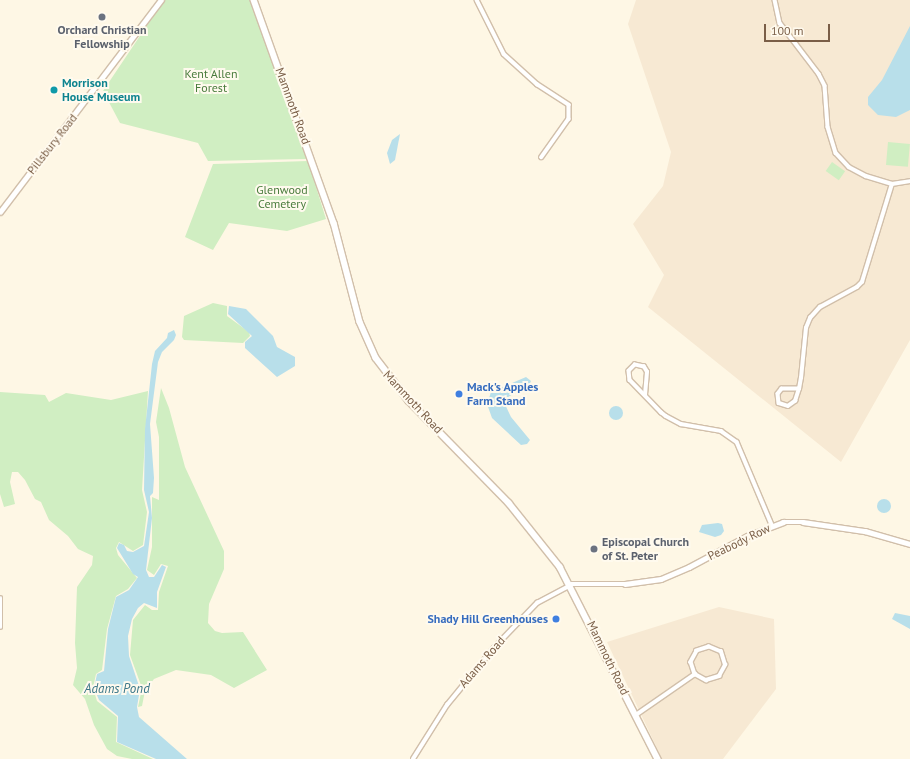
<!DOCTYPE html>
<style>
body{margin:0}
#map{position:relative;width:910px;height:759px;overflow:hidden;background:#fef7e5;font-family:"PT Sans",sans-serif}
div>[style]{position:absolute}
.residential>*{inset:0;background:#f7e9d3}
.green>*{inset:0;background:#d0eec2;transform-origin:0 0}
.water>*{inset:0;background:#b8dfea}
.round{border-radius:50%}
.roads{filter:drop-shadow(1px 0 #d1bfaa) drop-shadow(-1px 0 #d1bfaa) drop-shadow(0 1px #d1bfaa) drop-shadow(0 -1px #d1bfaa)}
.minor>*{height:3.5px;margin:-1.75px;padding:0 1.75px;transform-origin:1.75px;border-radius:1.75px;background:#fff}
.tertiary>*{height:4.5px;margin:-2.25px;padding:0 2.25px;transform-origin:2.25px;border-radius:2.25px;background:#fff}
.secondary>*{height:5.5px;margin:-2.75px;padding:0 2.75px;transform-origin:2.75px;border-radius:2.75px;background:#fff}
.dots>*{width:11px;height:11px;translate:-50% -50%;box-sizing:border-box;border:2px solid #fffaee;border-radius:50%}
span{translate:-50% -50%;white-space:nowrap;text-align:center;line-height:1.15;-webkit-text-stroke:4px #fffaee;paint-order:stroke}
.worship-label{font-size:12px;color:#5b616d;font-weight:700}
.left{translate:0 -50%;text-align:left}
.park-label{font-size:12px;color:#497b3c}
.culture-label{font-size:12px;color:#0d838f;font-weight:700}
.street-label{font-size:12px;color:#7a5e47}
.shop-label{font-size:12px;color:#366cbe;font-weight:700}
.right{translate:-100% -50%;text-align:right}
.water-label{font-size:13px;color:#3b7688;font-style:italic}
.scale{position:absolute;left:764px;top:24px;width:66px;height:18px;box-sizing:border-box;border:2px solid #7a5e47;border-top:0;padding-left:5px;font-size:12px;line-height:14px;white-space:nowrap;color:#7a5e47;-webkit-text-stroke:3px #fffaee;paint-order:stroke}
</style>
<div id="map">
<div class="residential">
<div style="clip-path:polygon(636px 0,910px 0,910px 340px,841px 462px,648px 307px,664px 275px,633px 224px,663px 186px,671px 152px,628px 24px)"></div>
<div style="clip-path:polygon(719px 607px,774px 619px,776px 689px,723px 759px,662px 759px,607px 642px)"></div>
</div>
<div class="green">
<div style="clip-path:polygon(164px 0,250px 0,307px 159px,208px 161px,198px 143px,120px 123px,103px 91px)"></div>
<div style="left:888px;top:142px;width:22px;height:23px;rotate:5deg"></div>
<div style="clip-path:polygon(308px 161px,326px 219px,287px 231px,229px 223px,213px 250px,185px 237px,213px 164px)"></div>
<div style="left:832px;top:162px;width:16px;height:11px;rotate:35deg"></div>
<div style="clip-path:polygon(213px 303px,227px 306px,227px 316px,249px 332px,250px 336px,243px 343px,184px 340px,182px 337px,184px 316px)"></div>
<div style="clip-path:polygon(161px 388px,169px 408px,185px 467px,224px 551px,224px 569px,209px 604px,208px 623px,215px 631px,222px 633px,243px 632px,267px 670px,234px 688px,211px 675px,176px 670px,154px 679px,145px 691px,142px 706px,138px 707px,142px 688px,130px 655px,133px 620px,145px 605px,152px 610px,158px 610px,159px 592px,168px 566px,161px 564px,154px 575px,147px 570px,152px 547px,152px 497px,159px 500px,159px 437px,156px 422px)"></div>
<div style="clip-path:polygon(148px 391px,142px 490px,147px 512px,143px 545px,133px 551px,119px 542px,116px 548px,118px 555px,137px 578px,128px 589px,116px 596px,107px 629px,102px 670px,96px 674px,93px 688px,97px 701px,117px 717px,116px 742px,153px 759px,132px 759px,117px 756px,107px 749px,94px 725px,85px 699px,73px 685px,77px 668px,75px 643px,77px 587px,92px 565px,93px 556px,78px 549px,68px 536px,49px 520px,41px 502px,35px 499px,25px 480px,18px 472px,12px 472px,10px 482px,15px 504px,4px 507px,0 494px,0 392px,45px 395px,49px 402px,66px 393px,111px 400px)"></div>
</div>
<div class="water">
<div style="clip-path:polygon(910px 26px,910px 110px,896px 117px,878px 115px,868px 105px,868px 97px,882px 80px)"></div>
<div style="clip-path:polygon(400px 134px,395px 160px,390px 164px,387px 153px,392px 140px)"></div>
<div style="clip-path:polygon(229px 306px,246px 309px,273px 336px,277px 347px,295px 357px,295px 366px,277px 377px,245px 348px,245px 342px,252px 336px,228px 314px)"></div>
<div style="clip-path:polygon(174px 330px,176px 335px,174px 340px,162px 352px,158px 362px,150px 424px,154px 478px,153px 493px,150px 496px,152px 518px,146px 570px,149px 577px,154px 577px,162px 565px,166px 567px,157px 592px,157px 608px,144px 603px,138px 608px,132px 619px,128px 636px,129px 656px,140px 689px,137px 707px,139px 717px,187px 759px,156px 759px,117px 742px,118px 716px,99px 700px,94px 688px,97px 674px,104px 671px,108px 629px,116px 597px,129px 590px,138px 577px,133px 574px,117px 548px,119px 543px,124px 545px,127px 551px,133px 552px,144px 546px,149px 512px,144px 490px,145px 429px,152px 364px,155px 351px,167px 338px,168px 333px)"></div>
<div style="clip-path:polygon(526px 377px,531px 381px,529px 385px,503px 400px,511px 417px,530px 440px,527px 444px,521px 445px,492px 418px,487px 404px,491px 392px)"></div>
<div class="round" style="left:609px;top:406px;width:14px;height:14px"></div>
<div class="round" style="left:877px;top:499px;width:14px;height:14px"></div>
<div style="clip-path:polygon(718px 523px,722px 524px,724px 531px,721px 535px,715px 537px,699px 532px,702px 525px)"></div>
<div style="clip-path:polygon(895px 613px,910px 616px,910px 629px,892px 619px)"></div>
</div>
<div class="roads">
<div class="minor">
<div style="left:477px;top:0;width:60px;rotate:63.4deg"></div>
<div style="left:504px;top:54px;width:45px;rotate:42.3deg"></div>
<div style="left:537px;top:84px;width:38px;rotate:33deg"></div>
<div style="left:569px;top:105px;width:14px;rotate:90deg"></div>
<div style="left:569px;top:119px;width:47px;rotate:125.4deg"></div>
<div style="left:775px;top:0;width:24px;rotate:78deg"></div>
<div style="left:780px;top:23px;width:64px;rotate:52.6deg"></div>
<div style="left:819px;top:74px;width:13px;rotate:63deg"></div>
<div style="left:825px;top:86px;width:41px;rotate:85.8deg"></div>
<div style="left:828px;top:127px;width:27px;rotate:73deg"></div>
<div style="left:836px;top:153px;width:19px;rotate:47deg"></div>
<div style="left:849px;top:167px;width:19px;rotate:28deg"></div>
<div style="left:866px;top:176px;width:27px;rotate:17deg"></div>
<div style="left:892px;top:184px;width:18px;rotate:-9deg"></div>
<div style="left:799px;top:389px;width:17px;rotate:180deg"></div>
<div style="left:782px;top:389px;width:6px;rotate:129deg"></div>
<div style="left:778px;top:394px;width:9px;rotate:84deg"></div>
<div style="left:779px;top:403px;width:9px;rotate:18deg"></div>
<div style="left:788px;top:406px;width:9px;rotate:-36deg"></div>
<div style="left:795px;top:401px;width:13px;rotate:-72deg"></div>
<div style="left:799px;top:389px;width:11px;rotate:-80deg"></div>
<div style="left:801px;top:378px;width:50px;rotate:-84.3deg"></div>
<div style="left:806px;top:328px;width:11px;rotate:-68deg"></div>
<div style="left:810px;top:318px;width:15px;rotate:-48deg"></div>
<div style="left:820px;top:307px;width:42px;rotate:-28.4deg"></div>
<div style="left:857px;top:287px;width:7px;rotate:-45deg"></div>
<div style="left:862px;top:282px;width:102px;rotate:-73deg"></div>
<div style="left:645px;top:395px;width:23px;rotate:-85deg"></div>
<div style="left:647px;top:372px;width:6px;rotate:-121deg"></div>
<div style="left:644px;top:367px;width:9px;rotate:-167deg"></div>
<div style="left:635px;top:365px;width:8px;rotate:135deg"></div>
<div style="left:629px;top:371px;width:9px;rotate:84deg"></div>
<div style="left:630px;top:380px;width:45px;rotate:45.9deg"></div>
<div style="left:661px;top:412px;width:6px;rotate:39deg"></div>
<div style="left:666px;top:416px;width:17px;rotate:28deg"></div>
<div style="left:681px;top:424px;width:41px;rotate:9.9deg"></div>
<div style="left:721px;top:431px;width:19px;rotate:35deg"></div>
<div style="left:737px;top:442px;width:90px;rotate:67.1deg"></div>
<div style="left:0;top:598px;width:29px;rotate:90deg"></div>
<div style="left:636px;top:715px;width:72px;rotate:-34.8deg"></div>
<div style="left:695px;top:674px;width:13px;rotate:29deg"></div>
<div style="left:706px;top:680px;width:14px;rotate:-17deg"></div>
<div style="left:719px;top:676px;width:13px;rotate:-61deg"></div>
<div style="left:725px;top:665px;width:14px;rotate:-107deg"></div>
<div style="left:721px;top:652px;width:13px;rotate:-157deg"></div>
<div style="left:709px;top:647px;width:13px;rotate:162deg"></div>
<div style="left:697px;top:651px;width:13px;rotate:119deg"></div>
<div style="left:691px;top:662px;width:13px;rotate:72deg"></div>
<div style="left:413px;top:759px;width:64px;rotate:-57.8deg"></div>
<div style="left:447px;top:705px;width:72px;rotate:-50.6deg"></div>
<div style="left:493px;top:649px;width:64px;rotate:-46.3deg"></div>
<div style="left:537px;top:603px;width:38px;rotate:-28deg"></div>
</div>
<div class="tertiary">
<div style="left:0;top:212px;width:266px;rotate:-52.8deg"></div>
<div style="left:571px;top:584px;width:54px"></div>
<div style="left:625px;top:584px;width:36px;rotate:-8deg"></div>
<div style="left:661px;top:579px;width:30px;rotate:-23deg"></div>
<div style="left:689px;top:567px;width:66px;rotate:-28.1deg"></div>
<div style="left:747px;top:536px;width:39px;rotate:-21deg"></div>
<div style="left:783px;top:522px;width:20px"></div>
<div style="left:803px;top:522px;width:63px;rotate:8.3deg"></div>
<div style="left:865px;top:531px;width:47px;rotate:16.1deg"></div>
</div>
<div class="secondary">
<div style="left:254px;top:0;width:237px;rotate:70.3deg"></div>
<div style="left:334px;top:223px;width:102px;rotate:75.3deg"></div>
<div style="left:360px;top:322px;width:39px;rotate:66deg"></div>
<div style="left:376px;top:358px;width:54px;rotate:52.5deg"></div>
<div style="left:409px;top:401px;width:143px;rotate:45.6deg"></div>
<div style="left:509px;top:503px;width:82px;rotate:51.4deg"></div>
<div style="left:560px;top:567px;width:216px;rotate:63deg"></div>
</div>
</div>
<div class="dots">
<div style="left:102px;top:17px;background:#6b7280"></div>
<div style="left:54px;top:90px;background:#0f9aa8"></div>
<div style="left:459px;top:394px;background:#3f7fe0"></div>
<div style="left:594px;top:549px;background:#6b7280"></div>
<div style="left:556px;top:619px;background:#3f7fe0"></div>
</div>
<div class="worship-label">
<span style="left:102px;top:37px">Orchard Christian<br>Fellowship</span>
<span class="left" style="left:602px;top:549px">Episcopal Church<br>of St. Peter</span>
</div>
<div class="park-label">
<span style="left:211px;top:81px">Kent Allen<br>Forest</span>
<span style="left:282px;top:197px">Glenwood<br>Cemetery</span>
</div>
<div class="culture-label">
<span class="left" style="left:62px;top:90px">Morrison<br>House Museum</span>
</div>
<div class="street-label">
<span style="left:293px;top:106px;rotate:70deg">Mammoth Road</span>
<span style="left:52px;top:144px;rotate:-52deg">Pillsbury Road</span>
<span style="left:413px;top:402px;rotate:47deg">Mammoth Road</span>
<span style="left:739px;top:542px;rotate:-26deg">Peabody Row</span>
<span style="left:608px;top:658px;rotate:64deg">Mammoth Road</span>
<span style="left:482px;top:662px;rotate:-49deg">Adams Road</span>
</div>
<div class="shop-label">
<span class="left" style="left:467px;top:394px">Mack's Apples<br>Farm Stand</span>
<span class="right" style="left:548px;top:619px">Shady Hill Greenhouses</span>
</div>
<div class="water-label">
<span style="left:117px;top:689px">Adams Pond</span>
</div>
<div class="scale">100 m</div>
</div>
